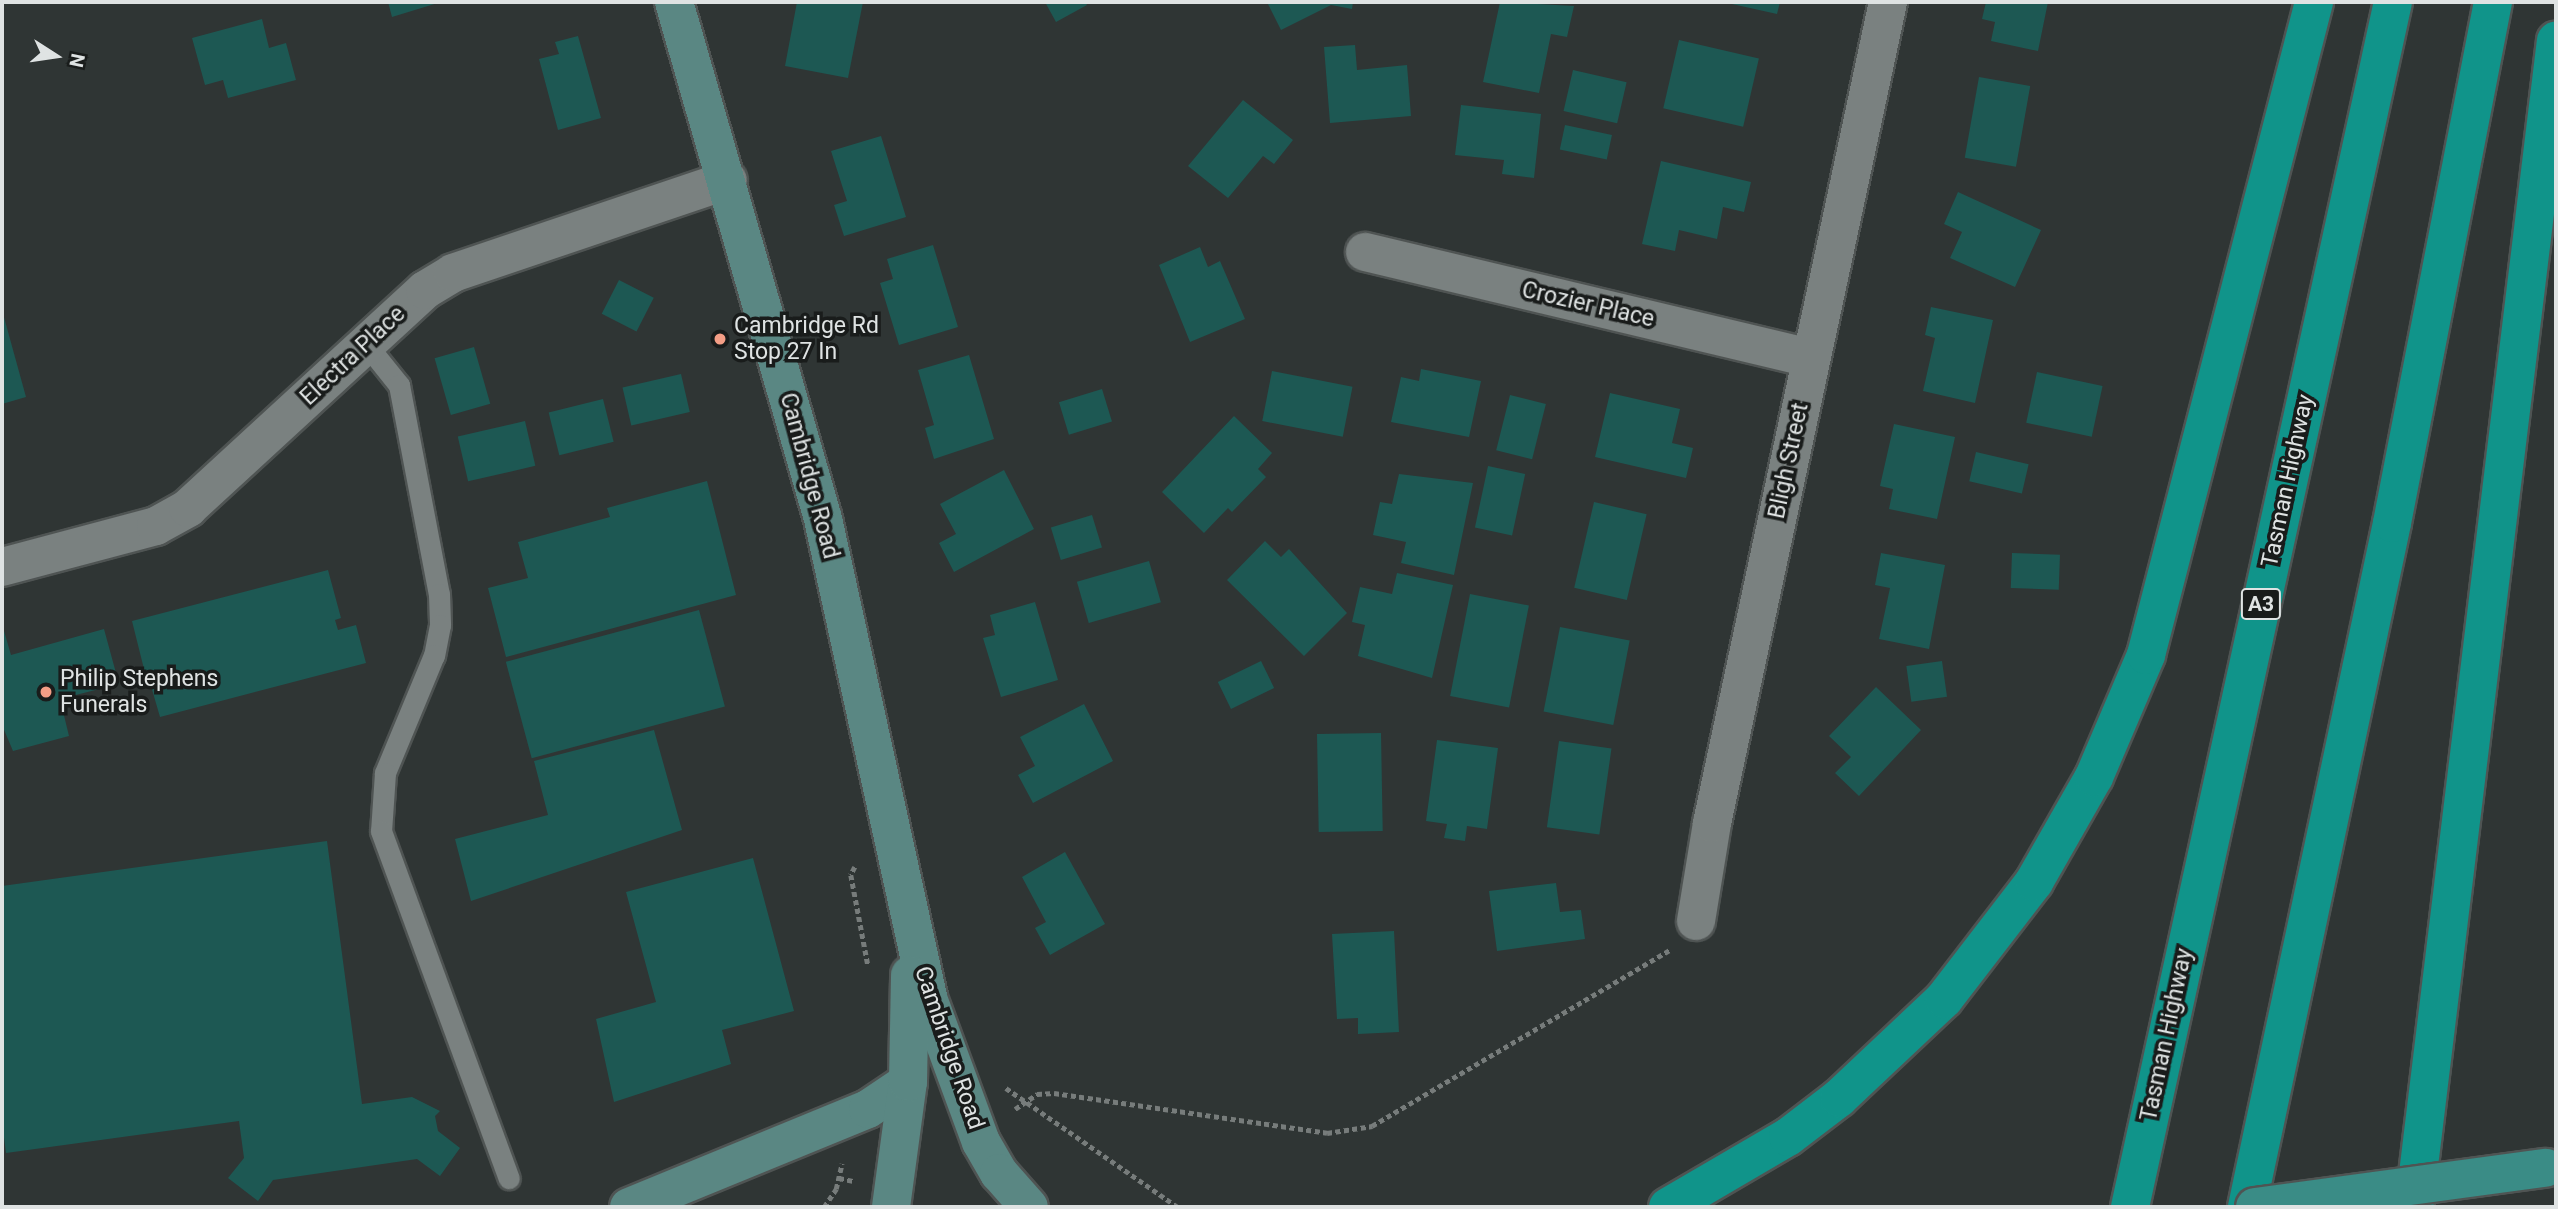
<!DOCTYPE html>
<style>
body{margin:0}
#map{position:relative;width:2558px;height:1209px;overflow:hidden;background:#2f3534;font-family:Roboto,sans-serif}
div>[style]{position:absolute}
.building>*{inset:0;background:#1d5853;transform-origin:0 0}
.path>*{height:4.5px;margin-top:-2.25px;transform-origin:0;background:repeating-linear-gradient(90deg,#777c7b 0 5px,transparent 0 8.5px)}
.roads{filter:drop-shadow(2px 0 #4f5453) drop-shadow(-2px 0 #4f5453) drop-shadow(0 2px #4f5453) drop-shadow(0 -2px #4f5453)}
.service>*{height:21px;margin:-10.5px;padding:0 10.5px;transform-origin:10.5px;border-radius:10.5px;background:#7a8180}
.minor>*{height:38px;margin:-19px;padding:0 19px;transform-origin:19px;border-radius:19px;background:#7a8180}
.secondary>*{height:38px;margin:-19px;padding:0 19px;transform-origin:19px;border-radius:19px;background:#5a8783}
.motorway>*{height:38px;margin:-19px;padding:0 19px;transform-origin:19px;border-radius:19px;background:#10948a}
.bridges{filter:drop-shadow(2px 0 #4f5453) drop-shadow(-2px 0 #4f5453) drop-shadow(0 2px #4f5453) drop-shadow(0 -2px #4f5453)}
.primary-bridge>*{height:38px;margin:-19px;padding:0 19px;transform-origin:19px;border-radius:19px;background:#3a8c86}
.dots>*{width:19px;height:19px;translate:-50% -50%;box-sizing:border-box;border:4px solid #191c1b;border-radius:50%}
span{translate:-50% -50%;white-space:nowrap;text-align:center;line-height:1.15;-webkit-text-stroke:7px #191c1b;paint-order:stroke}
.shield-label span{padding:2px 5px;background:#191c1b;border:2px solid;border-radius:5px;-webkit-text-stroke-width:0}
.shield-label{font-size:21px;color:#dfe3e3;font-weight:700}
.street-label{font-size:23px;color:#dfe3e3}
.poi-label{font-size:23px;color:#dfe3e3}
.left{translate:0 -50%;text-align:left}
.frame{position:absolute;inset:0;border:4px solid #dfe3e3;pointer-events:none}
.north{position:absolute;left:21px;top:21px;width:70px;height:70px;-webkit-text-stroke:5px #191c1b;paint-order:stroke;rotate:102deg;font-size:19px;font-weight:700;line-height:28px;text-align:center;color:#dfe3e3}
.north::after{content:'';display:block;margin:auto;width:24px;height:32px;background:#dfe3e3;clip-path:polygon(50% 0,100% 100%,50% 72%,0 100%)}
</style>
<div id="map">
<div class="building">
<div style="clip-path:polygon(388px 2px,441px 2px,392px 17px)"></div>
<div style="clip-path:polygon(797px 2px,863px 2px,848px 78px,785px 66px)"></div>
<div style="clip-path:polygon(1045px 2px,1085px 2px,1087px 5px,1056px 22px)"></div>
<div style="clip-path:polygon(1267px 2px,1353px 2px,1352px 9px,1331px 5px,1281px 30px)"></div>
<div style="clip-path:polygon(1500px 2px,1574px 6px,1567px 37px,1551px 34px,1539px 93px,1483px 82px)"></div>
<div style="clip-path:polygon(1723px 2px,1780px 2px,1777px 14px)"></div>
<div style="clip-path:polygon(1986px 2px,2048px 2px,2038px 51px,1991px 41px,1995px 22px,1982px 19px)"></div>
<div style="clip-path:polygon(262px 19px,269px 48px,286px 43px,296px 80px,228px 98px,223px 80px,205px 85px,192px 38px)"></div>
<div style="clip-path:polygon(578px 36px,601px 118px,558px 130px,539px 59px,559px 54px,555px 42px)"></div>
<div style="left:1679px;top:40px;width:82px;height:70px;rotate:13deg"></div>
<div style="clip-path:polygon(1355px 45px,1357px 70px,1407px 65px,1411px 116px,1330px 123px,1324px 47px)"></div>
<div style="left:1573px;top:70px;width:55px;height:42px;rotate:13deg"></div>
<div style="left:1979px;top:77px;width:52px;height:82px;rotate:10deg"></div>
<div style="clip-path:polygon(1243px 100px,1293px 140px,1274px 164px,1263px 156px,1228px 198px,1188px 166px)"></div>
<div style="clip-path:polygon(1461px 105px,1541px 114px,1534px 178px,1502px 174px,1504px 160px,1455px 155px)"></div>
<div style="left:1565px;top:125px;width:48px;height:25px;rotate:12deg"></div>
<div style="clip-path:polygon(881px 136px,906px 217px,844px 236px,834px 205px,847px 201px,831px 151px)"></div>
<div style="clip-path:polygon(1661px 161px,1751px 182px,1744px 212px,1723px 207px,1717px 239px,1679px 230px,1675px 251px,1642px 244px)"></div>
<div style="clip-path:polygon(1958px 192px,2041px 230px,2015px 287px,1950px 258px,1962px 232px,1944px 224px)"></div>
<div style="clip-path:polygon(933px 245px,958px 327px,899px 345px,880px 283px,893px 279px,887px 259px)"></div>
<div style="clip-path:polygon(1200px 247px,1208px 267px,1220px 261px,1245px 319px,1190px 342px,1159px 265px)"></div>
<div style="left:619px;top:280px;width:39px;height:38px;rotate:27deg"></div>
<div style="clip-path:polygon(1931px 307px,1993px 320px,1975px 403px,1923px 391px,1935px 338px,1925px 335px)"></div>
<div style="clip-path:polygon(2px 310px,26px 397px,2px 404px)"></div>
<div style="left:474px;top:347px;width:59px;height:41px;rotate:74deg"></div>
<div style="clip-path:polygon(969px 355px,994px 439px,934px 459px,925px 428px,934px 425px,918px 370px)"></div>
<div style="clip-path:polygon(1421px 369px,1481px 381px,1469px 437px,1391px 422px,1401px 377px,1419px 381px)"></div>
<div style="left:1272px;top:371px;width:82px;height:51px;rotate:11deg"></div>
<div style="left:2037px;top:372px;width:67px;height:52px;rotate:12deg"></div>
<div style="left:681px;top:374px;width:39px;height:60px;rotate:77deg"></div>
<div style="left:1102px;top:389px;width:34px;height:45px;rotate:73deg"></div>
<div style="clip-path:polygon(1610px 393px,1680px 409px,1672px 443px,1693px 448px,1686px 478px,1595px 457px)"></div>
<div style="left:1510px;top:395px;width:37px;height:57px;rotate:14deg"></div>
<div style="left:603px;top:399px;width:44px;height:56px;rotate:76deg"></div>
<div style="clip-path:polygon(1234px 416px,1272px 453px,1258px 469px,1266px 477px,1232px 512px,1228px 508px,1204px 533px,1162px 492px)"></div>
<div style="left:525px;top:421px;width:46px;height:69px;rotate:77deg"></div>
<div style="clip-path:polygon(1894px 424px,1955px 437px,1937px 519px,1889px 509px,1893px 489px,1880px 486px)"></div>
<div style="left:1976px;top:452px;width:54px;height:30px;rotate:13deg"></div>
<div style="left:1488px;top:466px;width:38px;height:63px;rotate:12deg"></div>
<div style="clip-path:polygon(1004px 470px,1034px 529px,954px 572px,939px 543px,956px 534px,940px 504px)"></div>
<div style="clip-path:polygon(1399px 474px,1473px 483px,1454px 575px,1401px 563px,1406px 542px,1373px 535px,1380px 502px,1392px 504px)"></div>
<div style="clip-path:polygon(707px 481px,736px 595px,506px 657px,488px 588px,528px 578px,518px 542px,610px 517px,607px 508px)"></div>
<div style="left:1594px;top:502px;width:54px;height:88px;rotate:13deg"></div>
<div style="left:1092px;top:515px;width:34px;height:43px;rotate:73deg"></div>
<div style="clip-path:polygon(1265px 541px,1281px 557px,1289px 549px,1347px 613px,1304px 656px,1227px 580px)"></div>
<div style="clip-path:polygon(1881px 553px,1945px 565px,1929px 649px,1879px 639px,1890px 588px,1875px 585px)"></div>
<div style="left:2012px;top:553px;width:48px;height:35px;rotate:2deg"></div>
<div style="left:1149px;top:561px;width:43px;height:75px;rotate:74deg"></div>
<div style="clip-path:polygon(328px 570px,341px 618px,335px 620px,338px 630px,356px 625px,366px 663px,160px 717px,151px 686px,157px 684px,153px 671px,145px 673px,132px 621px)"></div>
<div style="clip-path:polygon(1397px 573px,1453px 585px,1432px 678px,1358px 656px,1365px 625px,1352px 622px,1360px 587px,1392px 594px)"></div>
<div style="left:1470px;top:594px;width:60px;height:104px;rotate:11deg"></div>
<div style="clip-path:polygon(1035px 602px,1058px 680px,1001px 697px,983px 638px,995px 635px,990px 615px)"></div>
<div style="left:699px;top:610px;width:100px;height:200px;rotate:75deg"></div>
<div style="clip-path:polygon(2px 624px,11px 655px,104px 629px,119px 684px,60px 699px,69px 736px,13px 751px,2px 725px)"></div>
<div style="left:1560px;top:627px;width:71px;height:86px;rotate:11deg"></div>
<div style="left:1261px;top:661px;width:30px;height:48px;rotate:64deg"></div>
<div style="left:1942px;top:661px;width:36px;height:36px;rotate:82deg"></div>
<div style="clip-path:polygon(1876px 687px,1921px 730px,1859px 796px,1835px 773px,1851px 757px,1829px 736px)"></div>
<div style="clip-path:polygon(1084px 704px,1113px 761px,1033px 803px,1018px 775px,1035px 766px,1020px 737px)"></div>
<div style="clip-path:polygon(654px 730px,682px 830px,471px 901px,455px 839px,548px 815px,534px 761px)"></div>
<div style="left:1381px;top:733px;width:98px;height:64px;rotate:89deg"></div>
<div style="clip-path:polygon(1437px 740px,1498px 748px,1487px 829px,1467px 826px,1465px 841px,1444px 838px,1447px 824px,1426px 821px)"></div>
<div style="left:1559px;top:741px;width:53px;height:87px;rotate:8deg"></div>
<div style="clip-path:polygon(327px 841px,362px 1104px,412px 1097px,440px 1111px,435px 1116px,438px 1131px,460px 1148px,440px 1176px,417px 1159px,273px 1180px,258px 1201px,228px 1178px,244px 1158px,239px 1121px,6px 1153px,2px 1122px,2px 886px)"></div>
<div style="clip-path:polygon(1065px 852px,1105px 924px,1050px 955px,1035px 928px,1046px 922px,1022px 877px)"></div>
<div style="clip-path:polygon(753px 858px,794px 1011px,722px 1030px,731px 1064px,614px 1102px,596px 1019px,656px 1002px,626px 892px)"></div>
<div style="clip-path:polygon(1556px 883px,1560px 912px,1581px 910px,1585px 939px,1497px 951px,1489px 891px)"></div>
<div style="clip-path:polygon(1394px 931px,1399px 1032px,1358px 1034px,1358px 1018px,1337px 1019px,1332px 934px)"></div>
</div>
<div class="path">
<div style="left:855px;top:867px;width:9px;rotate:117deg"></div>
<div style="left:851px;top:875px;width:92px;rotate:79.3deg"></div>
<div style="left:1006px;top:1088px;width:209px;rotate:34.7deg"></div>
<div style="left:1015px;top:1109px;width:27px;rotate:-34deg"></div>
<div style="left:1037px;top:1094px;width:17px;rotate:-3deg"></div>
<div style="left:1054px;top:1093px;width:276px;rotate:8.3deg"></div>
<div style="left:1327px;top:1133px;width:46px;rotate:-8.8deg"></div>
<div style="left:1372px;top:1126px;width:346px;rotate:-30.6deg"></div>
<div style="left:839px;top:1178px;width:14px;rotate:12deg"></div>
<div style="left:824px;top:1207px;width:22px;rotate:-56deg"></div>
<div style="left:836px;top:1189px;width:26px;rotate:-77deg"></div>
</div>
<div class="roads">
<div class="service">
<div style="left:366px;top:344px;width:53px;rotate:51.2deg"></div>
<div style="left:399px;top:385px;width:213px;rotate:79.2deg"></div>
<div style="left:439px;top:594px;width:31px;rotate:88deg"></div>
<div style="left:440px;top:625px;width:31px;rotate:101deg"></div>
<div style="left:434px;top:655px;width:128px;rotate:112.6deg"></div>
<div style="left:385px;top:773px;width:58px;rotate:93.9deg"></div>
<div style="left:381px;top:831px;width:370px;rotate:69.8deg"></div>
</div>
<div class="minor">
<div style="left:1365px;top:252px;width:458px;rotate:13.4deg"></div>
<div style="left:2px;top:567px;width:159px;rotate:-14.9deg"></div>
<div style="left:156px;top:526px;width:37px;rotate:-29deg"></div>
<div style="left:188px;top:508px;width:322px;rotate:-42.6deg"></div>
<div style="left:425px;top:290px;width:33px;rotate:-31deg"></div>
<div style="left:453px;top:273px;width:290px;rotate:-18.7deg"></div>
<div style="left:1696px;top:921px;width:99px;rotate:-80.7deg"></div>
<div style="left:1712px;top:823px;width:840px;rotate:-77.9deg"></div>
</div>
<div class="secondary">
<div style="left:674px;top:2px;width:538px;rotate:73.92deg"></div>
<div style="left:823px;top:519px;width:490px;rotate:77.6deg"></div>
<div style="left:928px;top:998px;width:153px;rotate:69.8deg"></div>
<div style="left:981px;top:1142px;width:36px;rotate:60deg"></div>
<div style="left:999px;top:1173px;width:45px;rotate:48.6deg"></div>
<div style="left:629px;top:1207px;width:258px;rotate:-22.3deg"></div>
<div style="left:868px;top:1109px;width:48px;rotate:-34deg"></div>
<div style="left:891px;top:1207px;width:126px;rotate:-82.3deg"></div>
<div style="left:908px;top:1082px;width:107px;rotate:-88.9deg"></div>
</div>
<div class="motorway">
<div style="left:1668px;top:1207px;width:139px;rotate:-30.3deg"></div>
<div style="left:1788px;top:1137px;width:64px;rotate:-37.4deg"></div>
<div style="left:1839px;top:1098px;width:144px;rotate:-43.3deg"></div>
<div style="left:1944px;top:999px;width:148px;rotate:-52.4deg"></div>
<div style="left:2034px;top:882px;width:121px;rotate:-60.3deg"></div>
<div style="left:2094px;top:777px;width:133px;rotate:-66.9deg"></div>
<div style="left:2146px;top:655px;width:674px;rotate:-75.57deg"></div>
<div style="left:2130px;top:1207px;width:1233px;rotate:-77.69deg"></div>
<div style="left:2247px;top:1207px;width:699px;rotate:-78.03deg"></div>
<div style="left:2392px;top:523px;width:531px;rotate:-79.03deg"></div>
<div style="left:2414px;top:1207px;width:1175px;rotate:-83.06deg"></div>
</div>
</div>
<div class="bridges">
<div class="primary-bridge">
<div style="left:2255px;top:1207px;width:293px;rotate:-7.7deg"></div>
</div>
</div>
<div class="dots">
<div style="left:720px;top:339px;background:#f49e86"></div>
<div style="left:46px;top:692px;background:#f49e86"></div>
</div>
<div class="shield-label">
<span style="left:2261px;top:604px">A3</span>
</div>
<div class="street-label">
<span style="left:1588px;top:305px;rotate:13deg">Crozier Place</span>
<span style="left:353px;top:356px;rotate:-43deg">Electra Place</span>
<span style="left:1789px;top:461px;rotate:-78deg">Bligh Street</span>
<span style="left:809px;top:476px;rotate:75deg">Cambridge Road</span>
<span style="left:2288px;top:481px;rotate:-78deg">Tasman Highway</span>
<span style="left:2167px;top:1035px;rotate:-78deg">Tasman Highway</span>
<span style="left:949px;top:1048px;rotate:71deg">Cambridge Road</span>
</div>
<div class="poi-label">
<span class="left" style="left:734px;top:339px">Cambridge Rd<br>Stop 27 In</span>
<span class="left" style="left:60px;top:692px">Philip Stephens<br>Funerals</span>
</div>
<div class="frame"></div>
<div class="north">N</div>
</div>
